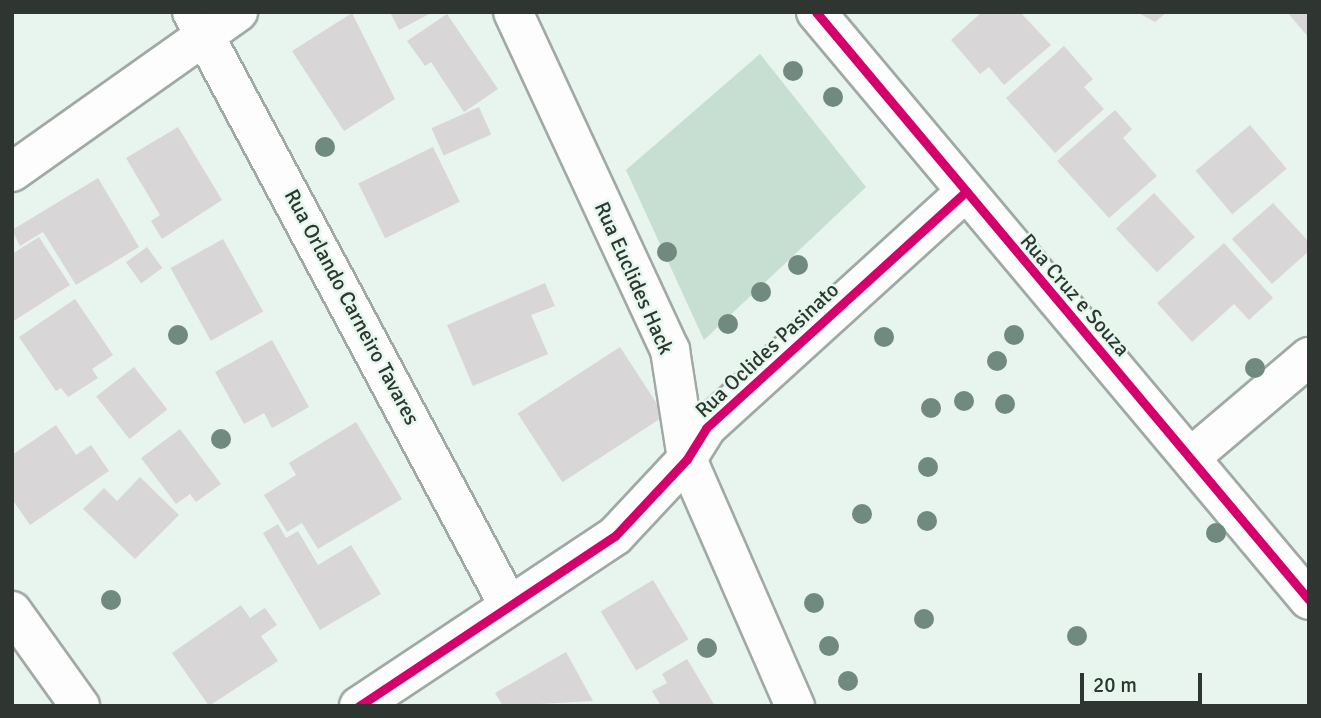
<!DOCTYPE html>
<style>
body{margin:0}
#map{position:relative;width:1321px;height:718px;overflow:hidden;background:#e8f4ee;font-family:Signika,sans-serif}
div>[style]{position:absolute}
.green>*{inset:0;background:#c7ded2}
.building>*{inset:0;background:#d9d6d7;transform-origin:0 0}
.roads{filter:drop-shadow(2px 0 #a0a9a4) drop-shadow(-2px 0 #a0a9a4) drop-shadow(0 2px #a0a9a4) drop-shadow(0 -2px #a0a9a4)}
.minor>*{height:38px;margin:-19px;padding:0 19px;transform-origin:19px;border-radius:19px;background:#fcfdfc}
.cycleway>*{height:9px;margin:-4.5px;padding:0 4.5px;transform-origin:4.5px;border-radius:4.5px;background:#d6006c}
.trees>*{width:20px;height:20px;margin:-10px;border-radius:50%;background:#708a7f}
span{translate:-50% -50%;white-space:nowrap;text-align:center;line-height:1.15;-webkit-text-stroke:5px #e4f8ed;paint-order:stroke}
.street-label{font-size:21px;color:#2f3632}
.frame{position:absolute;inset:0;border:14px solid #2f3632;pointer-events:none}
.scale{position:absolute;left:1080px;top:673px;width:122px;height:32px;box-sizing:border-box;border:4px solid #2f3632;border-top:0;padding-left:9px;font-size:21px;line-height:24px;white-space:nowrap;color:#2f3632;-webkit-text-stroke:5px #e4f8ed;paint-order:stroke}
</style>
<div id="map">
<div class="green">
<div style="clip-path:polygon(760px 54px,866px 187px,704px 340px,626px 170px)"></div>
</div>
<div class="building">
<div style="clip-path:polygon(390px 12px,433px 12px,399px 30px)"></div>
<div style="clip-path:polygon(982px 12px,1020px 12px,1051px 45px,1004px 85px,989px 67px,980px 74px,951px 40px)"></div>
<div style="clip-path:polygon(1137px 12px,1167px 12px,1155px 22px)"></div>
<div style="clip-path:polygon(1287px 12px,1309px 12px,1309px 38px)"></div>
<div style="clip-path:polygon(352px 13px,395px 99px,344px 131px,292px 51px)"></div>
<div style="clip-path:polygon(447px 14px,498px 89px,464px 112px,431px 62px,425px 66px,407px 41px)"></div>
<div style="clip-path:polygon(1064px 46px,1093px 79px,1084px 87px,1104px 109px,1055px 153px,1006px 98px)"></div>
<div style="left:479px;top:107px;width:30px;height:52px;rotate:66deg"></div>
<div style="clip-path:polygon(1115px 110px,1132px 129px,1123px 138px,1157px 176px,1109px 218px,1057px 161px)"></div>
<div style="left:1250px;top:125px;width:57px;height:71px;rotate:50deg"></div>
<div style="clip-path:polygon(178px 127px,222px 200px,162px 239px,151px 221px,160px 215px,126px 158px)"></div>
<div style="left:433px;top:147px;width:61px;height:83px;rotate:64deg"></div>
<div style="clip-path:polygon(98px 178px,139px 247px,76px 285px,43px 232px,20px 246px,12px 230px)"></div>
<div style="left:1154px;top:193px;width:60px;height:52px;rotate:47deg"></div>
<div style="clip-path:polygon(1273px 203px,1309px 242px,1309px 251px,1272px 284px,1232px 239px)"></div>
<div style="clip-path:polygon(39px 237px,70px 285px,12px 322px,12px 254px)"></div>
<div style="left:223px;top:239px;width:83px;height:60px;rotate:61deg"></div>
<div style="clip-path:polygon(1224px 243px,1273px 298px,1249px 320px,1234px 304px,1192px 342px,1157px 303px)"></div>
<div style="left:147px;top:247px;width:26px;height:26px;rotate:54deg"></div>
<div style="clip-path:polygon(545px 283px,555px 306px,531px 315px,548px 354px,473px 386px,447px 325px)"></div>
<div style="clip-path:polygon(75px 299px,113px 355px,92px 369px,98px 378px,68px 397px,61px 388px,56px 391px,19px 337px)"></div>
<div style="clip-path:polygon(272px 340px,309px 407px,272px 428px,264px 413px,244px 424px,215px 372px)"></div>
<div style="left:620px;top:347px;width:82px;height:122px;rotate:57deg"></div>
<div style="left:134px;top:367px;width:54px;height:48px;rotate:52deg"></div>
<div style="clip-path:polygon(356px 422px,402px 499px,318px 549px,302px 523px,287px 532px,264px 495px,296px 475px,289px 463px)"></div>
<div style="clip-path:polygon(56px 425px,76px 455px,91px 445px,109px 471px,30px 525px,12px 499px,12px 455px)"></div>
<div style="clip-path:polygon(180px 429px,221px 484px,196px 502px,190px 494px,176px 504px,141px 458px)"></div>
<div style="clip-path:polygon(140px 477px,179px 515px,135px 559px,83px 509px,104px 488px,117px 501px)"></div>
<div style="clip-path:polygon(278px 524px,286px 538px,298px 531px,318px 565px,351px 545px,381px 594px,320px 630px,263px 533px)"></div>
<div style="left:653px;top:580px;width:69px;height:61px;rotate:59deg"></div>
<div style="clip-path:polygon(241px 605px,250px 618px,265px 608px,277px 625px,261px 636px,278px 661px,209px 706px,172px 653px)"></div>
<div style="clip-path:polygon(566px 652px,593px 701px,503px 706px,495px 693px)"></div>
<div style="clip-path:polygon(687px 659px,715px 706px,661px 706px,652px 691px,667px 683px,662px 674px)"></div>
</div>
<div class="roads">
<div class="minor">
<div style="left:192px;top:12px;width:671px;rotate:61.91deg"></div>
<div style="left:513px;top:12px;width:373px;rotate:65.1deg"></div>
<div style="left:670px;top:350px;width:110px;rotate:81.1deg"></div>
<div style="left:687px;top:459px;width:270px;rotate:66.4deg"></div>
<div style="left:816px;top:12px;width:767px;rotate:50.02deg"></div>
<div style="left:12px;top:172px;width:277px;rotate:-35.3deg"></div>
<div style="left:1191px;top:457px;width:155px;rotate:-40.3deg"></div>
<div style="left:12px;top:611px;width:117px;rotate:54.4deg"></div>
<div style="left:359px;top:706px;width:307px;rotate:-33.6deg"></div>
<div style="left:615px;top:536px;width:105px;rotate:-46.9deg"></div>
<div style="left:687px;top:459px;width:36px;rotate:-58deg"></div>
<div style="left:706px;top:428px;width:349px;rotate:-42.3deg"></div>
</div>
</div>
<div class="cycleway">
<div style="left:816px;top:12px;width:767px;rotate:50.02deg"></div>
<div style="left:359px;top:706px;width:307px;rotate:-33.6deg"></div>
<div style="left:615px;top:536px;width:105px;rotate:-46.9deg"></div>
<div style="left:687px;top:459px;width:36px;rotate:-58deg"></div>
<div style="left:706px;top:428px;width:349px;rotate:-42.3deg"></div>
</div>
<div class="trees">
<div style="left:793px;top:71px"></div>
<div style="left:833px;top:97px"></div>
<div style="left:325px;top:147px"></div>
<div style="left:667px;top:252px"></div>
<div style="left:798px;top:265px"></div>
<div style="left:761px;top:292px"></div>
<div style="left:728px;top:324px"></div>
<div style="left:178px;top:335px"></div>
<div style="left:1014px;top:335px"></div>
<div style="left:884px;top:337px"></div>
<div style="left:997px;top:361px"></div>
<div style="left:1255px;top:368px"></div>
<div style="left:964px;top:401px"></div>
<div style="left:1005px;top:404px"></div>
<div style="left:931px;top:408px"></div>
<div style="left:221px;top:439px"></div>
<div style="left:928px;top:467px"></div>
<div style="left:862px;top:514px"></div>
<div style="left:927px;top:521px"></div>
<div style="left:1216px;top:533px"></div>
<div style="left:111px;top:600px"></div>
<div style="left:814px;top:603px"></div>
<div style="left:924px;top:619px"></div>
<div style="left:1077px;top:636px"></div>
<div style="left:829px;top:646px"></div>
<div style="left:707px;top:648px"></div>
<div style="left:848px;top:681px"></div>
</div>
<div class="street-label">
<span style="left:634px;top:278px;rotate:66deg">Rua Euclides Hack</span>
<span style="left:1075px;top:295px;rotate:49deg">Rua Cruz e Souza</span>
<span style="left:352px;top:307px;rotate:62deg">Rua Orlando Carneiro Tavares</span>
<span style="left:767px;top:350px;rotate:-43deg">Rua Oclides Pasinato</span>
</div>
<div class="frame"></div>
<div class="scale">20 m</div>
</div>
